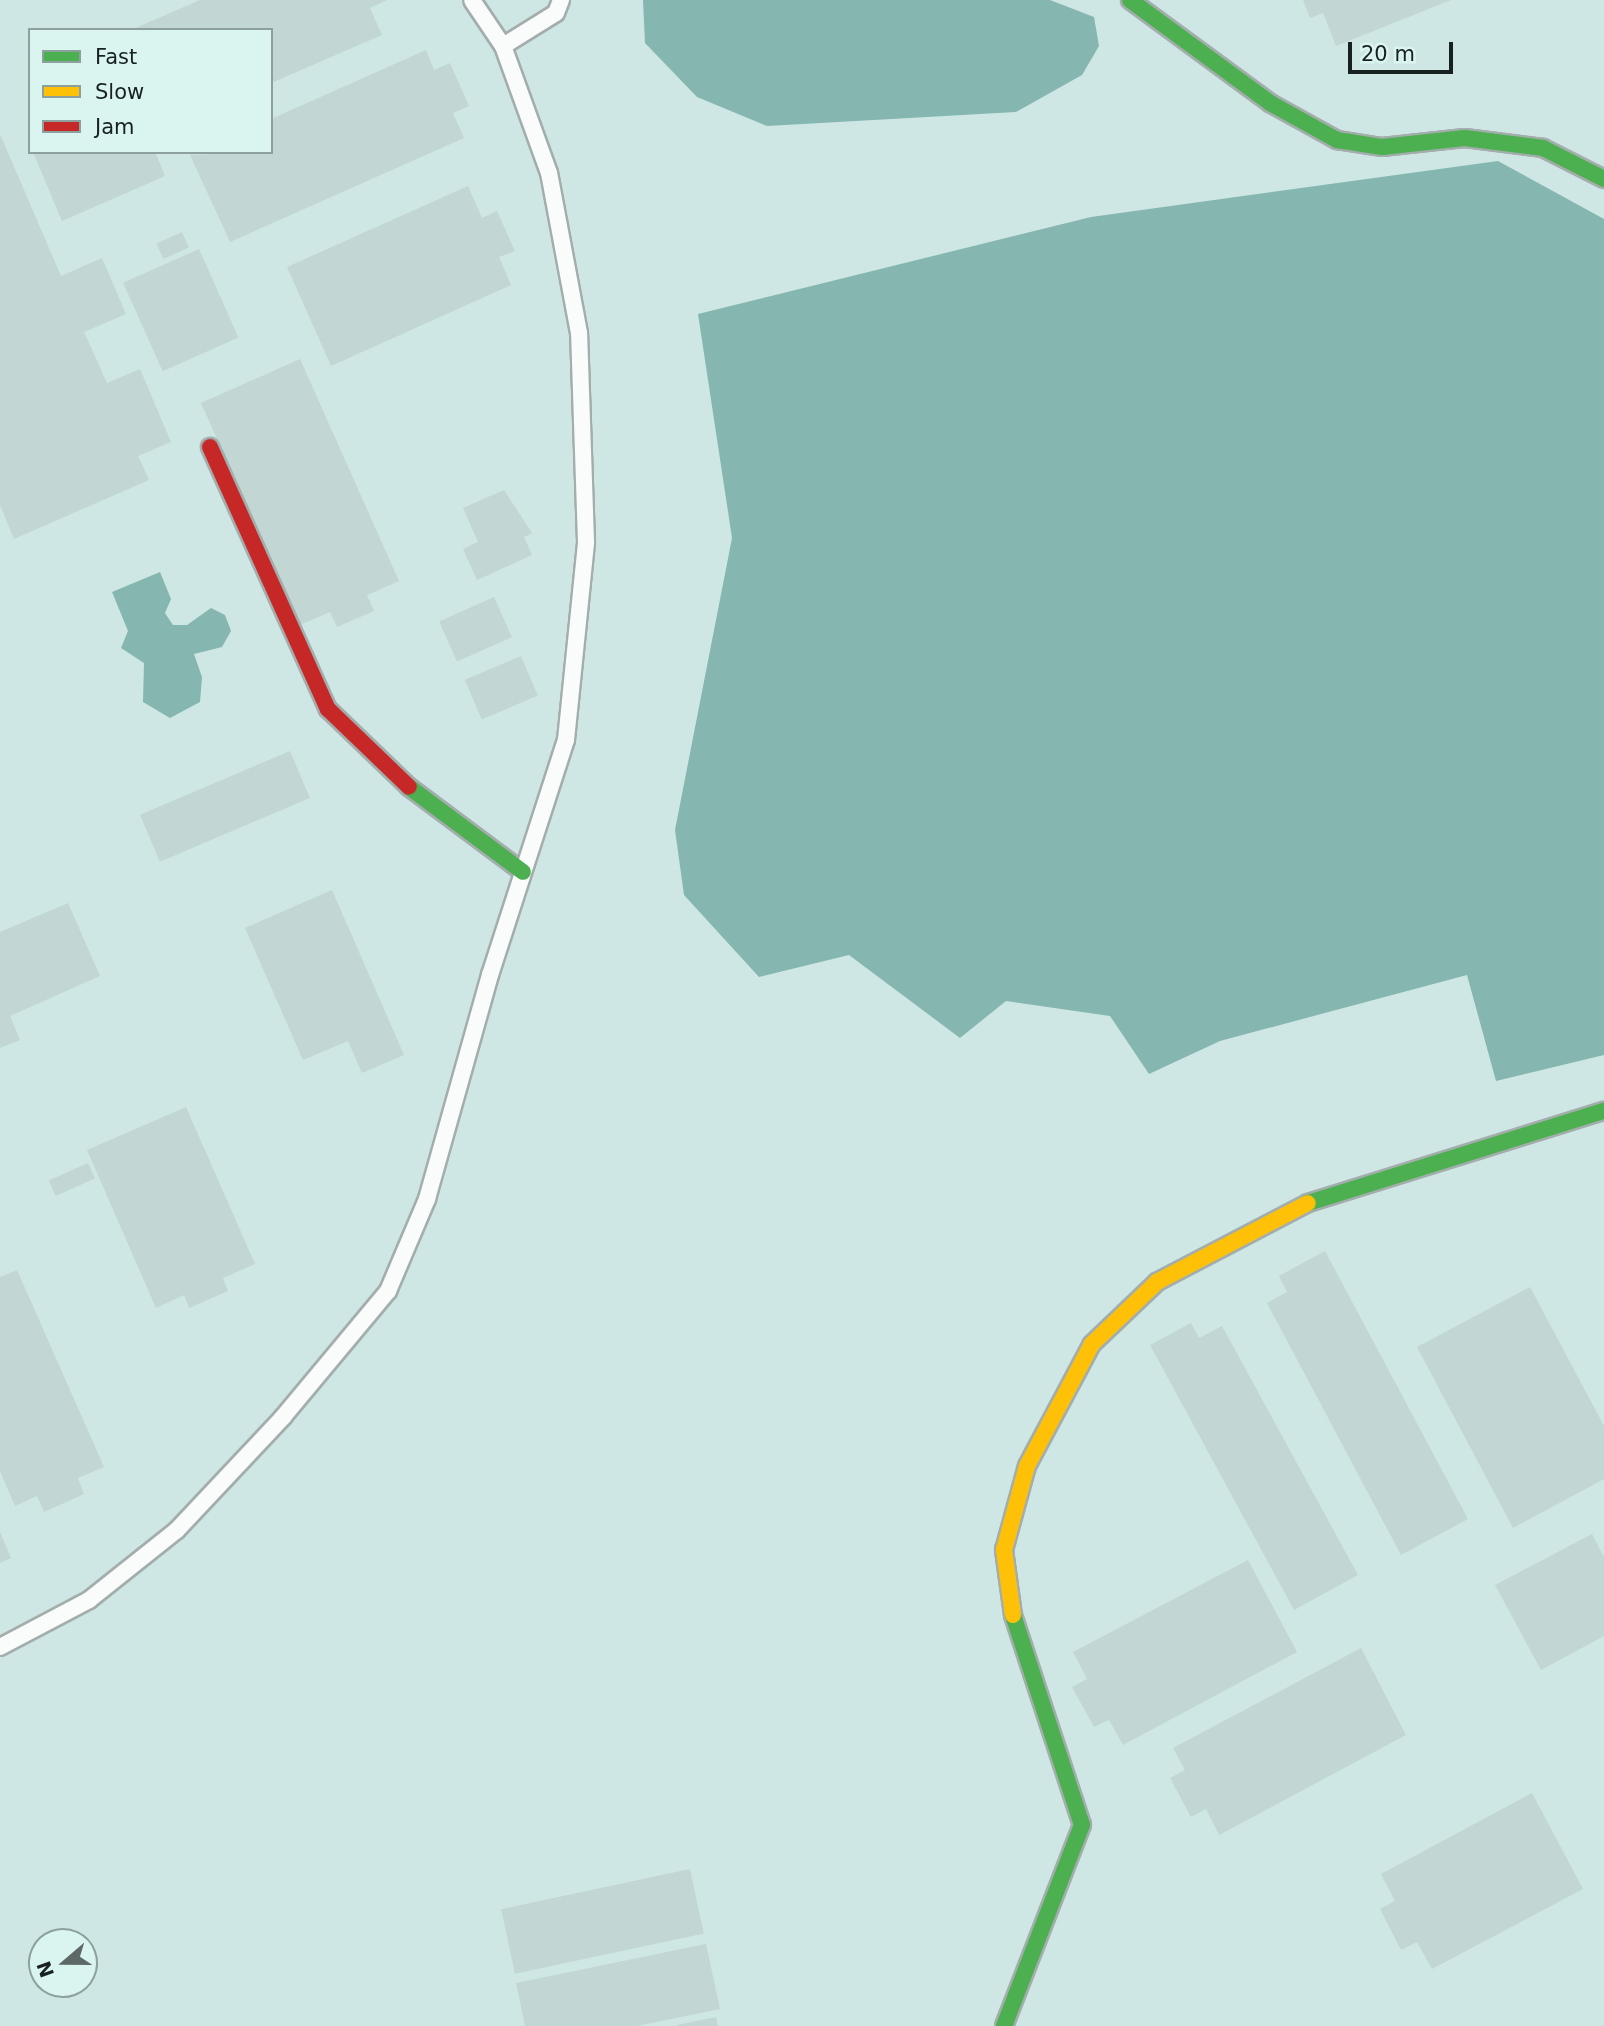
<!DOCTYPE html>
<style>
body{margin:0}
#map{position:relative;width:1604px;height:2026px;overflow:hidden;background:#e0eeec;font-family:"DejaVu Sans",sans-serif}
div>[style]{position:absolute}
.built>*{inset:0;background:#cee7e4}
.water>*{inset:0;background:#85b6b0}
.building>*{inset:0;background:#c2d6d3;transform-origin:0 0}
.roads{filter:drop-shadow(2px 0 #a3aeac) drop-shadow(-2px 0 #a3aeac) drop-shadow(0 2px #a3aeac) drop-shadow(0 -2px #a3aeac)}
.lane>*{height:16px;margin:-8px;padding:0 8px;transform-origin:8px;border-radius:8px;background:#fafcfc}
.fast>*{height:16px;margin:-8px;padding:0 8px;transform-origin:8px;border-radius:8px;background:#4caf50}
.slow>*{height:16px;margin:-8px;padding:0 8px;transform-origin:8px;border-radius:8px;background:#ffc107}
.jam>*{height:16px;margin:-8px;padding:0 8px;transform-origin:8px;border-radius:8px;background:#c62828}
span{translate:-50% -50%;white-space:nowrap;text-align:center;line-height:1.15;-webkit-text-stroke:5px #daf4f0;paint-order:stroke}
.legend{position:absolute;left:28px;top:28px;width:245px;height:126px;box-sizing:border-box;background:#daf4f0;border:2px solid #8ca09d;margin:0;padding:9px 12px;list-style:none;font-size:21px;color:#172120}
.legend li{display:flex;align-items:center;gap:14px;height:35px}
.legend b{width:35px;border:2px solid #8ca09d}
.north{position:absolute;left:28px;top:1928px;width:70px;height:70px;box-sizing:border-box;background:#daf4f0;border:2px solid #8ca09d;border-radius:50%;rotate:250deg;font-size:19px;font-weight:700;line-height:28px;text-align:center;color:#172120}
.north::after{content:'';display:block;margin:auto;width:24px;height:32px;background:#5d6967;clip-path:polygon(50% 0,100% 100%,50% 72%,0 100%)}
.scale{position:absolute;left:1348px;top:42px;width:105px;height:32px;box-sizing:border-box;border:4px solid #172120;border-top:0;padding-left:9px;font-size:21px;line-height:24px;white-space:nowrap;color:#172120;-webkit-text-stroke:5px #daf4f0;paint-order:stroke}
</style>
<div id="map">
<div class="built">
<div style="clip-path:polygon(evenodd,0 0,1604px 0,1604px 2026px,0 2026px,0 0,30px 30px,271px 30px,271px 152px,30px 152px,30px 30px,0 0,42px 1942px,84px 1942px,84px 1984px,42px 1984px,42px 1942px)"></div>
</div>
<div class="water">
<div style="clip-path:polygon(643px 0,1050px 0,1094px 17px,1099px 46px,1082px 75px,1016px 112px,767px 126px,697px 97px,645px 43px)"></div>
<div style="clip-path:polygon(1498px 161px,1604px 219px,1604px 1055px,1496px 1081px,1467px 975px,1220px 1041px,1149px 1074px,1110px 1016px,1006px 1001px,960px 1038px,849px 955px,759px 977px,684px 895px,675px 830px,732px 538px,698px 314px,1091px 217px)"></div>
<div style="clip-path:polygon(160px 572px,171px 599px,165px 613px,173px 625px,187px 625px,211px 608px,225px 615px,231px 631px,222px 647px,194px 654px,202px 677px,200px 702px,170px 718px,143px 702px,144px 663px,121px 648px,128px 631px,112px 592px)"></div>
</div>
<div class="building">
<div style="clip-path:polygon(200px 0,387px 0,370px 8px,382px 35px,271px 83px,271px 30px,131px 30px)"></div>
<div style="clip-path:polygon(1303px 0,1451px 0,1336px 46px,1323px 13px,1310px 18px)"></div>
<div style="clip-path:polygon(426px 50px,434px 70px,450px 63px,469px 106px,453px 113px,464px 138px,230px 242px,190px 155px,271px 152px,271px 119px)"></div>
<div style="clip-path:polygon(0 134px,61px 276px,102px 258px,126px 314px,84px 332px,107px 383px,140px 369px,171px 442px,138px 456px,149px 480px,14px 539px,0 505px)"></div>
<div style="clip-path:polygon(33px 152px,155px 152px,165px 176px,62px 221px)"></div>
<div style="clip-path:polygon(468px 186px,482px 218px,497px 211px,515px 251px,499px 257px,511px 285px,331px 366px,287px 267px)"></div>
<div style="left:182px;top:232px;width:17px;height:28px;rotate:66deg"></div>
<div style="left:199px;top:249px;width:97px;height:83px;rotate:66deg"></div>
<div style="clip-path:polygon(300px 359px,399px 581px,367px 595px,374px 611px,337px 627px,330px 612px,300px 625px,201px 403px)"></div>
<div style="clip-path:polygon(504px 490px,532px 533px,524px 537px,532px 555px,477px 580px,463px 549px,478px 542px,463px 508px)"></div>
<div style="left:494px;top:597px;width:44px;height:60px;rotate:66deg"></div>
<div style="left:521px;top:656px;width:43px;height:61px;rotate:67deg"></div>
<div style="left:290px;top:751px;width:51px;height:163px;rotate:67deg"></div>
<div style="clip-path:polygon(332px 890px,404px 1055px,362px 1073px,348px 1041px,303px 1060px,245px 928px)"></div>
<div style="clip-path:polygon(68px 903px,100px 976px,10px 1016px,20px 1040px,0 1048px,0 932px)"></div>
<div style="clip-path:polygon(186px 1107px,255px 1264px,223px 1278px,228px 1291px,189px 1308px,184px 1295px,156px 1308px,87px 1150px)"></div>
<div style="left:88px;top:1163px;width:17px;height:43px;rotate:66deg"></div>
<div style="clip-path:polygon(1325px 1251px,1468px 1519px,1401px 1555px,1267px 1303px,1287px 1292px,1279px 1276px)"></div>
<div style="clip-path:polygon(17px 1270px,104px 1467px,78px 1478px,84px 1494px,44px 1512px,37px 1496px,15px 1506px,0 1471px,0 1277px)"></div>
<div style="clip-path:polygon(1530px 1287px,1604px 1426px,1604px 1479px,1513px 1528px,1417px 1347px)"></div>
<div style="clip-path:polygon(1191px 1323px,1199px 1338px,1222px 1326px,1358px 1575px,1294px 1610px,1150px 1345px)"></div>
<div style="clip-path:polygon(0 1532px,11px 1558px,0 1563px)"></div>
<div style="clip-path:polygon(1592px 1534px,1604px 1557px,1604px 1636px,1541px 1670px,1495px 1585px)"></div>
<div style="clip-path:polygon(1248px 1560px,1297px 1652px,1123px 1745px,1109px 1720px,1094px 1727px,1072px 1687px,1087px 1679px,1073px 1652px)"></div>
<div style="clip-path:polygon(1361px 1648px,1406px 1735px,1219px 1835px,1206px 1809px,1191px 1817px,1170px 1778px,1185px 1770px,1173px 1748px)"></div>
<div style="clip-path:polygon(1532px 1793px,1583px 1889px,1432px 1969px,1417px 1942px,1401px 1950px,1380px 1909px,1395px 1901px,1381px 1874px)"></div>
<div style="left:690px;top:1869px;width:66px;height:193px;rotate:78deg"></div>
<div style="clip-path:polygon(706px 1944px,720px 2009px,637px 2026px,525px 2026px,516px 1983px)"></div>
<div style="clip-path:polygon(716px 2017px,718px 2026px,677px 2026px,677px 2025px)"></div>
</div>
<div class="roads">
<div class="lane">
<div style="left:503px;top:46px;width:62px;rotate:-31.9deg"></div>
<div style="left:556px;top:13px;width:14px;rotate:-69deg"></div>
<div style="left:0;top:1647px;width:101px;rotate:-27.8deg"></div>
<div style="left:89px;top:1600px;width:112px;rotate:-38.5deg"></div>
<div style="left:177px;top:1530px;width:155px;rotate:-46.8deg"></div>
<div style="left:283px;top:1417px;width:164px;rotate:-50.2deg"></div>
<div style="left:388px;top:1291px;width:100px;rotate:-67deg"></div>
<div style="left:427px;top:1199px;width:233px;rotate:-74.3deg"></div>
<div style="left:490px;top:975px;width:247px;rotate:-72.1deg"></div>
<div style="left:566px;top:740px;width:199px;rotate:-84.2deg"></div>
<div style="left:586px;top:542px;width:209px;rotate:-91.9deg"></div>
<div style="left:579px;top:333px;width:163px;rotate:-100.6deg"></div>
<div style="left:549px;top:173px;width:135px;rotate:-109.9deg"></div>
<div style="left:503px;top:46px;width:55px;rotate:-124deg"></div>
</div>
<div class="fast">
<div style="left:1130px;top:0;width:174px;rotate:36.3deg"></div>
<div style="left:1270px;top:103px;width:77px;rotate:28.9deg"></div>
<div style="left:1337px;top:140px;width:46px;rotate:8.8deg"></div>
<div style="left:1382px;top:147px;width:83px;rotate:-6.2deg"></div>
<div style="left:1465px;top:138px;width:79px;rotate:7.3deg"></div>
<div style="left:1543px;top:148px;width:68px;rotate:26.9deg"></div>
<div style="left:409px;top:787px;width:142px;rotate:36.7deg"></div>
<div style="left:1308px;top:1203px;width:310px;rotate:-17.3deg"></div>
<div style="left:1004px;top:2026px;width:216px;rotate:-68.8deg"></div>
<div style="left:1082px;top:1825px;width:221px;rotate:-108.2deg"></div>
</div>
<div class="slow">
<div style="left:1013px;top:1615px;width:66px;rotate:-97.9deg"></div>
<div style="left:1004px;top:1550px;width:87px;rotate:-74.7deg"></div>
<div style="left:1027px;top:1466px;width:138px;rotate:-62deg"></div>
<div style="left:1092px;top:1344px;width:90px;rotate:-43.6deg"></div>
<div style="left:1157px;top:1282px;width:170px;rotate:-27.6deg"></div>
</div>
<div class="jam">
<div style="left:210px;top:447px;width:287px;rotate:65.8deg"></div>
<div style="left:328px;top:709px;width:112px;rotate:43.9deg"></div>
</div>
</div>
<ul class="legend">
<li><b style="height:9px;background:#4caf50"></b>Fast</li>
<li><b style="height:9px;background:#ffc107"></b>Slow</li>
<li><b style="height:9px;background:#c62828"></b>Jam</li>
</ul>
<div class="north">N</div>
<div class="scale">20 m</div>
</div>
